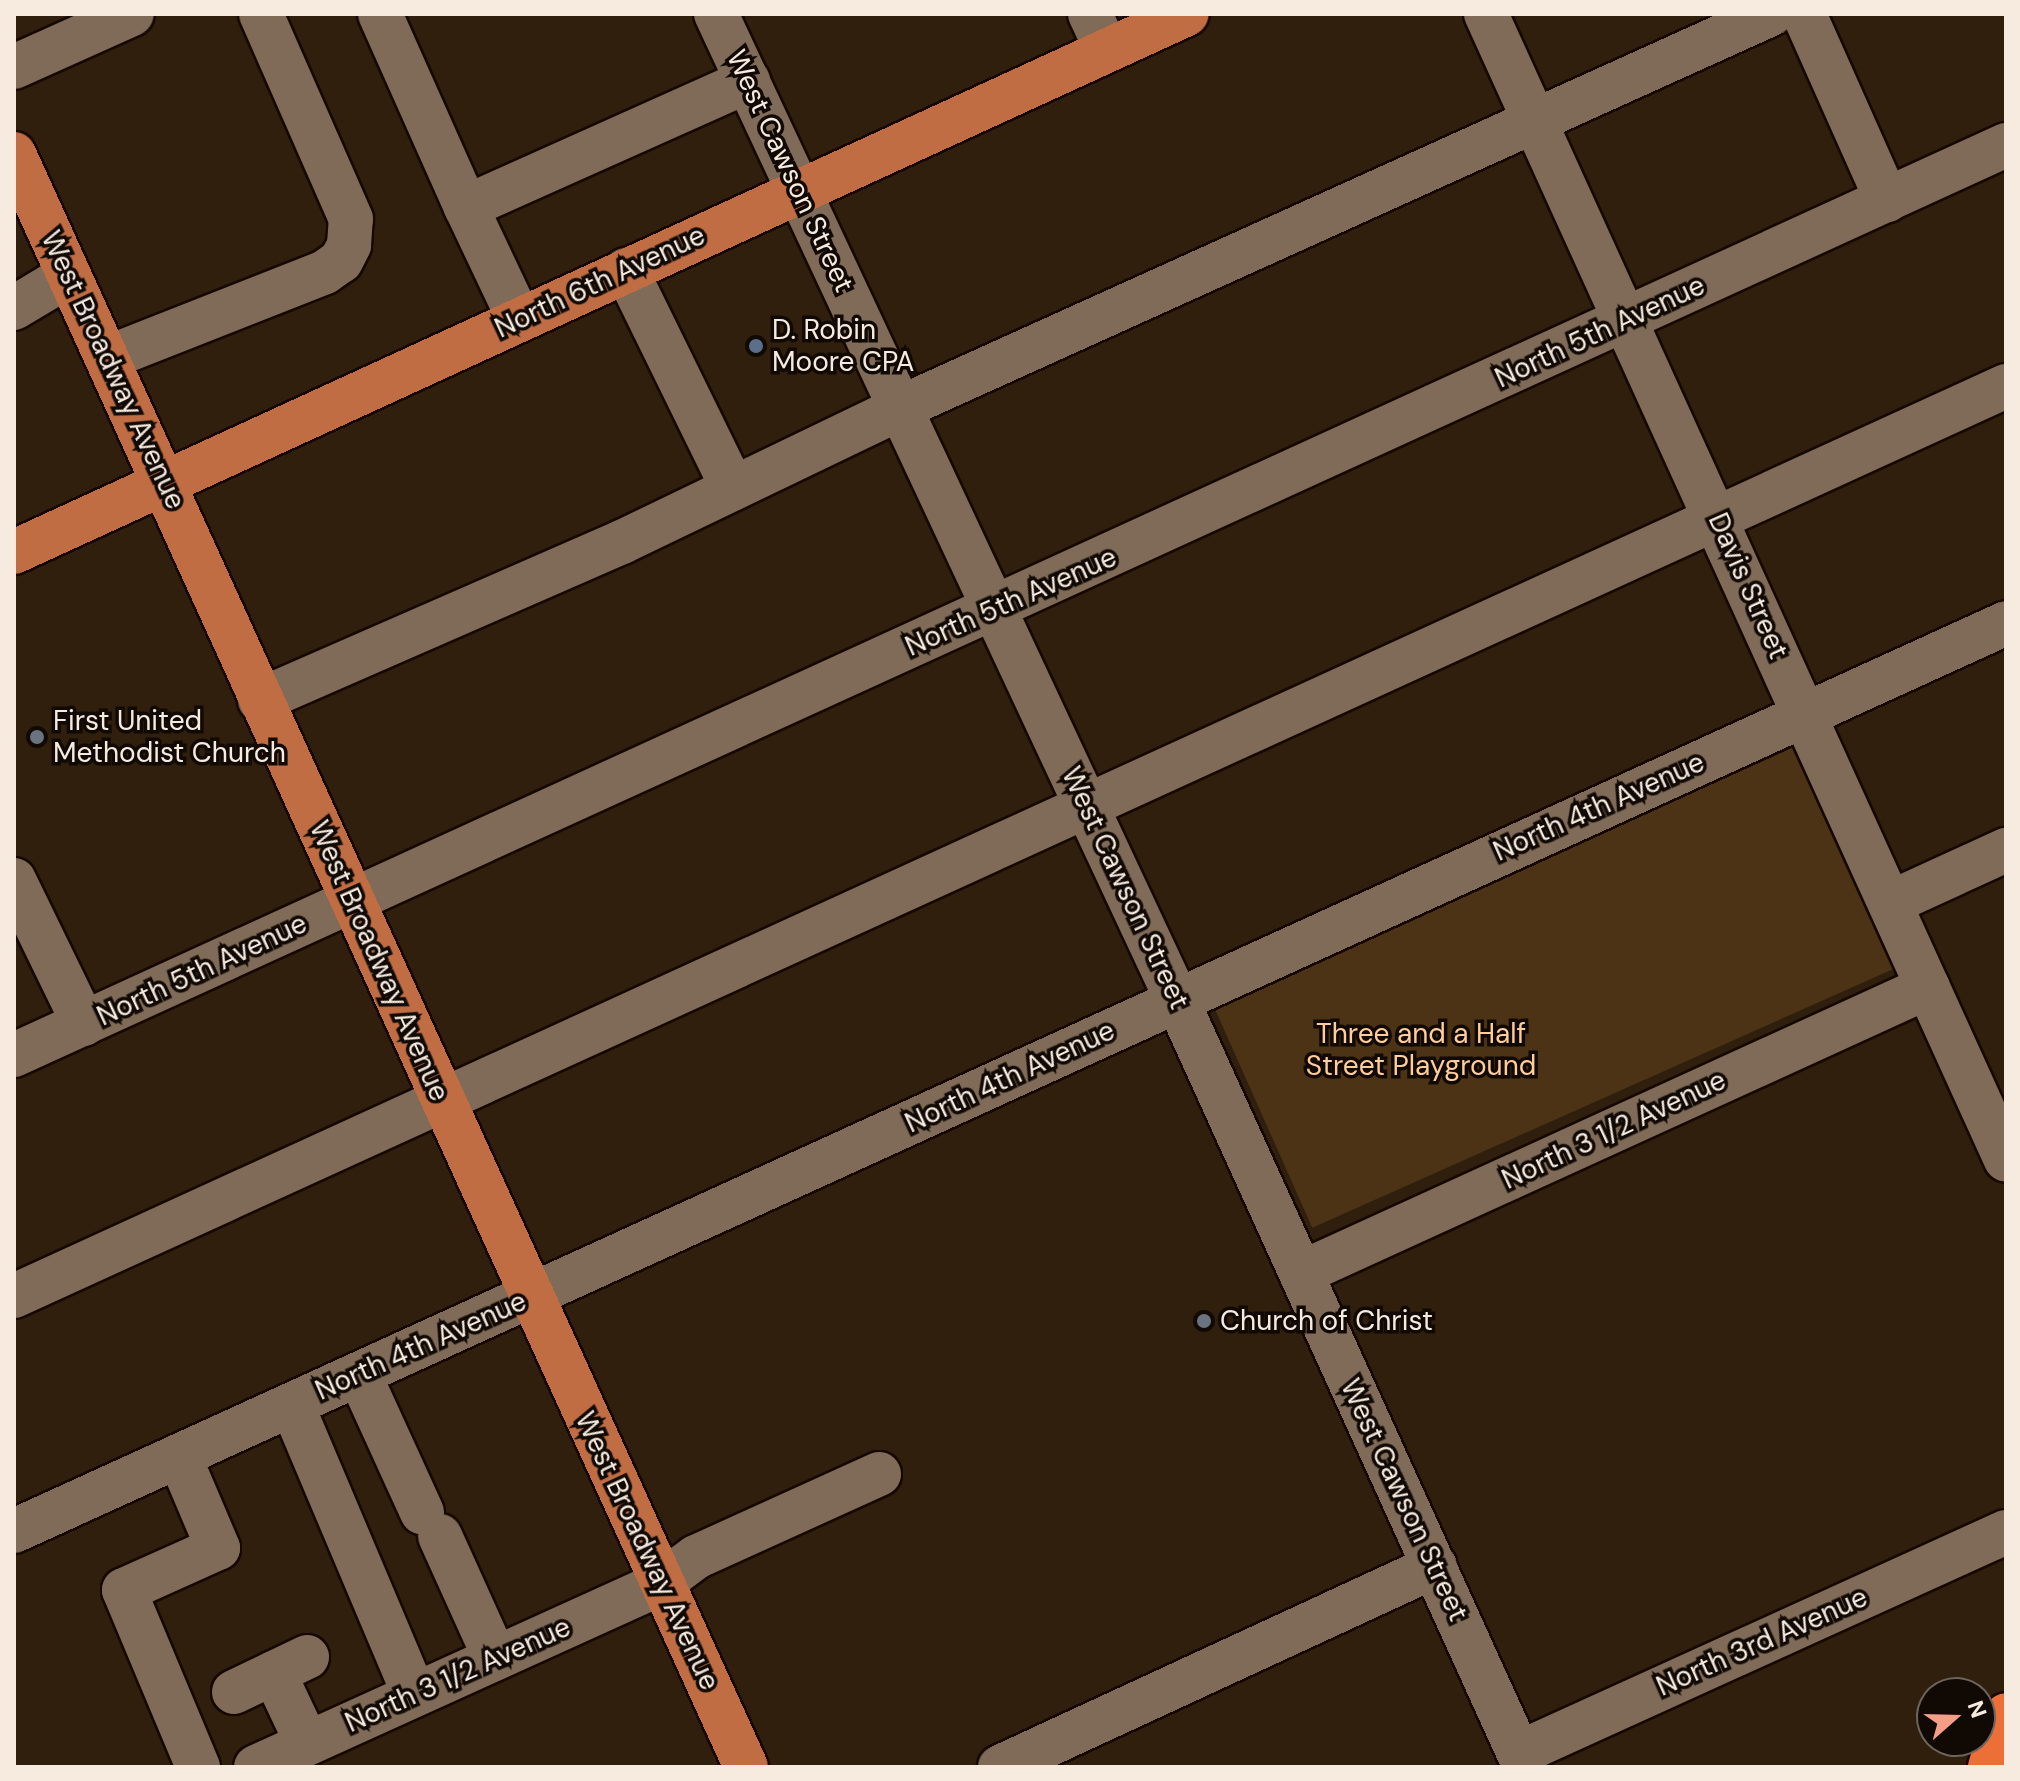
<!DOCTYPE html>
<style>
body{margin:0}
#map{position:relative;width:2020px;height:1781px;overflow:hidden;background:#2f1f0c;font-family:"DM Sans",sans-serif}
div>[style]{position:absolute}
.green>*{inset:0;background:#4c3316;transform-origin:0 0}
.roads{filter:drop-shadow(2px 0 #160800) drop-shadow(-2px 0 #160800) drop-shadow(0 2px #160800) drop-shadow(0 -2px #160800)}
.minor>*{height:44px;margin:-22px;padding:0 22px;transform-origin:22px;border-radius:22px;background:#7f6b57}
.major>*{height:44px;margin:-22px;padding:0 22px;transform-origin:22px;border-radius:22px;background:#c06d44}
.highway>*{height:44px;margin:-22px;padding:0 22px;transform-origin:22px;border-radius:22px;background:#eb6f37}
.dots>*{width:22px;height:22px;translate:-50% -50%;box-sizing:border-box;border:4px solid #110a04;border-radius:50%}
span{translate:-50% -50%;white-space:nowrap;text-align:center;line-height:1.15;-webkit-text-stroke:7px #110a04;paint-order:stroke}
.street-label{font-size:28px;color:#f7ebe0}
.poi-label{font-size:28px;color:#f7ebe0}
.left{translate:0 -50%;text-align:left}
.park-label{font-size:28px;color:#fecd9a}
.frame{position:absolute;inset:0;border:16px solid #f7ebe0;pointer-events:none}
.north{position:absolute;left:1916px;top:1677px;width:80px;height:80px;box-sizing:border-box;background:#110a04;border:2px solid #6d645c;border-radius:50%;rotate:70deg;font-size:22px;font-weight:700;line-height:32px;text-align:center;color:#f7ebe0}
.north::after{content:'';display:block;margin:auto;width:28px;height:36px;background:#f49e88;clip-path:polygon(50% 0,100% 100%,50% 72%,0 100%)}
</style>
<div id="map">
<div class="green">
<div style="left:1799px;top:745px;width:243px;height:641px;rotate:66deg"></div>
</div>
<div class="roads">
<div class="minor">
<div style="left:380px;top:14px;width:211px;rotate:66deg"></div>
<div style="left:716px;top:14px;width:1088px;rotate:64.94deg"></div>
<div style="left:1177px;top:1000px;width:842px;rotate:65.6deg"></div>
<div style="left:1090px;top:14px;width:40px;rotate:65deg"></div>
<div style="left:1486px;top:14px;width:1258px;rotate:65.59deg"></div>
<div style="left:1804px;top:14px;width:204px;rotate:66deg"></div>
<div style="left:14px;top:67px;width:129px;rotate:-24.2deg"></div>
<div style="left:626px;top:270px;width:243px;rotate:63.9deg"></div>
<div style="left:14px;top:308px;width:64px;rotate:-31deg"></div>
<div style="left:519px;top:319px;width:124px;rotate:-115.3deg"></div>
<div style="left:466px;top:207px;width:309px;rotate:-24.1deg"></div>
<div style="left:107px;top:358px;width:234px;rotate:-21.5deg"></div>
<div style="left:325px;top:272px;width:19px;rotate:-35deg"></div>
<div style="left:341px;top:261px;width:18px;rotate:-63deg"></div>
<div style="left:349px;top:245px;width:26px;rotate:-86deg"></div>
<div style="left:351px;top:219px;width:224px;rotate:-113.7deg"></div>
<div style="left:260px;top:700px;width:395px;rotate:-23.6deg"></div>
<div style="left:622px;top:542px;width:311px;rotate:-25.7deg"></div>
<div style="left:902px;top:407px;width:954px;rotate:-24.33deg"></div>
<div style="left:14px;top:880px;width:160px;rotate:64.1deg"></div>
<div style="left:1890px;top:903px;width:128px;rotate:-24.6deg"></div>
<div style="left:14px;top:1055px;width:2190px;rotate:-24.55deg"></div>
<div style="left:1301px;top:1273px;width:689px;rotate:-24.52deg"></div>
<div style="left:14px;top:1296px;width:2190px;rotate:-24.55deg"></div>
<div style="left:359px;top:1374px;width:152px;rotate:65.5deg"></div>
<div style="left:292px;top:1405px;width:314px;rotate:67.1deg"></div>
<div style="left:179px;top:1456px;width:100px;rotate:67deg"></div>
<div style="left:218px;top:1548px;width:103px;rotate:155.9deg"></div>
<div style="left:124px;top:1590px;width:192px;rotate:67.3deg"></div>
<div style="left:14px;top:1531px;width:2189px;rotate:-24.5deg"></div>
<div style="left:440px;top:1536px;width:134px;rotate:65.7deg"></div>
<div style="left:274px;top:1673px;width:77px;rotate:64.8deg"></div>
<div style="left:234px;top:1692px;width:81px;rotate:-25.6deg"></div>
<div style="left:1519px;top:1753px;width:535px;rotate:-24.41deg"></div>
<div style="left:256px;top:1767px;width:445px;rotate:-24.4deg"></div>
<div style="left:661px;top:1583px;width:44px;rotate:-36.6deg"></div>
<div style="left:696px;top:1557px;width:201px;rotate:-24.4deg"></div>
<div style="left:1000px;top:1767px;width:479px;rotate:-24.8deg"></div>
</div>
<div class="major">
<div style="left:14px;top:154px;width:1771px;rotate:65.59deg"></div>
<div style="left:14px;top:552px;width:1290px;rotate:-24.64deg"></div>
</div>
<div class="highway">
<div style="left:1990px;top:1767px;width:54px;rotate:-72.9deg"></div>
</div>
</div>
<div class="dots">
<div style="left:756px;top:346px;background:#5c6f8a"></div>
<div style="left:37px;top:737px;background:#6b7280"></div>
<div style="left:1204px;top:1321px;background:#6b7280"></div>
</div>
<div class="street-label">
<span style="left:790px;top:171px;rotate:65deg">West Cawson Street</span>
<span style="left:600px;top:282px;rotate:-25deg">North 6th Avenue</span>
<span style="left:1600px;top:332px;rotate:-25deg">North 5th Avenue</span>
<span style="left:113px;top:370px;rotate:65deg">West Broadway Avenue</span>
<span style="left:1748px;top:586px;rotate:66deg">Davis Street</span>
<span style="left:1011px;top:602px;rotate:-24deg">North 5th Avenue</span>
<span style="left:1599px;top:807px;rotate:-24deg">North 4th Avenue</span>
<span style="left:1125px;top:888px;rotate:65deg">West Cawson Street</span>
<span style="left:379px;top:961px;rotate:66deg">West Broadway Avenue</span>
<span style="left:202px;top:970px;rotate:-25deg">North 5th Avenue</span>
<span style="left:1010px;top:1077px;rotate:-25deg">North 4th Avenue</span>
<span style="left:1614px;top:1130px;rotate:-25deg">North 3 1/2 Avenue</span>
<span style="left:421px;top:1346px;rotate:-24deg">North 4th Avenue</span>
<span style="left:1404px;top:1500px;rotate:65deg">West Cawson Street</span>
<span style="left:647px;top:1551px;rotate:65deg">West Broadway Avenue</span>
<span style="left:1762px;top:1642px;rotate:-24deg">North 3rd Avenue</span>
<span style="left:458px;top:1675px;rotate:-24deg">North 3 1/2 Avenue</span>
</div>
<div class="poi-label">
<span class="left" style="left:772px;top:346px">D. Robin<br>Moore CPA</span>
<span class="left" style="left:53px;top:737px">First United<br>Methodist Church</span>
<span class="left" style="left:1220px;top:1321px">Church of Christ</span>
</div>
<div class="park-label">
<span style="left:1421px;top:1050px">Three and a Half<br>Street Playground</span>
</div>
<div class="frame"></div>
<div class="north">N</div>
</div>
